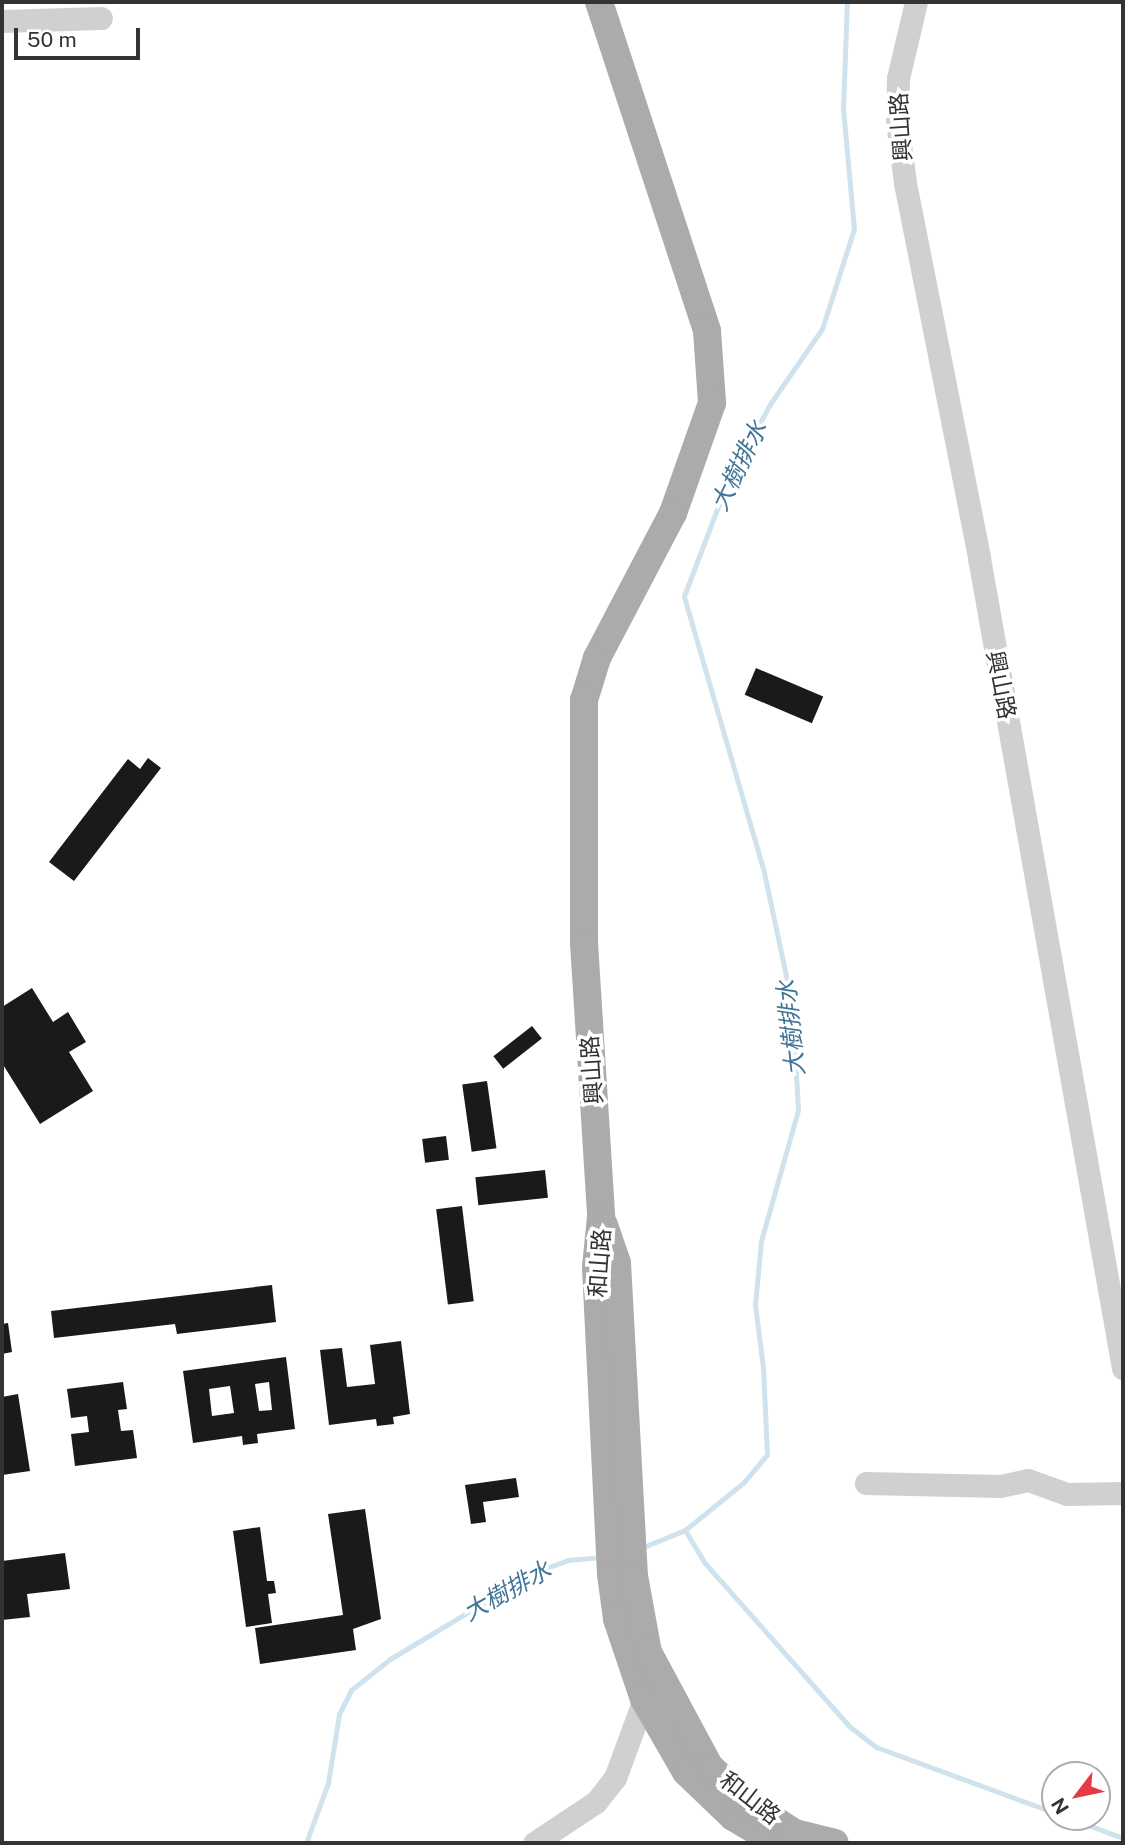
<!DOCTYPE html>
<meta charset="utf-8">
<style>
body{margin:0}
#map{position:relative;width:1125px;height:1845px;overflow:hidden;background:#fff;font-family:"Public Sans","Noto Sans TC",sans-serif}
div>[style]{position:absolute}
.stream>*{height:5px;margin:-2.5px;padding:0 2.5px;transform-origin:2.5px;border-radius:2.5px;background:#cfe2ee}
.building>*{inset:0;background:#1a1a1a;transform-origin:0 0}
.minor>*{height:23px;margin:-11.5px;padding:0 11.5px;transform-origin:11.5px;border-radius:11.5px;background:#d0d0d0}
.major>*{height:28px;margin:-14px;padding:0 14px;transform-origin:14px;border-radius:14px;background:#ababab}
span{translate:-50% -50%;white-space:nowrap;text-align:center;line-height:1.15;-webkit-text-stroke:7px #fff;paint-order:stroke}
.street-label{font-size:23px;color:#333}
.water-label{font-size:24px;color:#3f7597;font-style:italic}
.frame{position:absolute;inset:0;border:4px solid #333;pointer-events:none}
.north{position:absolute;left:1041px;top:1761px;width:70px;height:70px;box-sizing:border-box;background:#fff;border:2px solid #adadad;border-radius:50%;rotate:238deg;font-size:19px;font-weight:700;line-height:28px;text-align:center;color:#333}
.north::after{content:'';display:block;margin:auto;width:24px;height:32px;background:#e63946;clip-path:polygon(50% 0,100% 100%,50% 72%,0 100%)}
.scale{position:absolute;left:14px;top:28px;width:126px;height:32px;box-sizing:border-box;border:4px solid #333;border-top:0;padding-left:9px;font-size:21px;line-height:24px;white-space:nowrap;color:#333;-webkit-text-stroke:5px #fff;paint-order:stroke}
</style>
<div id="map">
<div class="stream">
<div style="left:685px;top:1530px;width:37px;rotate:59deg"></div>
<div style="left:704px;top:1562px;width:219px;rotate:48.5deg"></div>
<div style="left:849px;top:1726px;width:34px;rotate:38deg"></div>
<div style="left:876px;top:1747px;width:191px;rotate:20.2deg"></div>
<div style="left:641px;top:1548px;width:48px;rotate:-22.2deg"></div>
<div style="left:685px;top:1530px;width:76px;rotate:-39.1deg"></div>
<div style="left:744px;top:1482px;width:35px;rotate:-50deg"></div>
<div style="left:767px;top:1455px;width:87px;rotate:-92.6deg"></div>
<div style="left:763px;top:1368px;width:64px;rotate:-97.2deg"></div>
<div style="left:755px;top:1305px;width:64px;rotate:-84.6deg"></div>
<div style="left:761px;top:1241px;width:136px;rotate:-74.2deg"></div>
<div style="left:798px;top:1110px;width:106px;rotate:-93.2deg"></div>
<div style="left:792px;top:1004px;width:135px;rotate:-102deg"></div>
<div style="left:764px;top:872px;width:287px;rotate:-106.2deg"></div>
<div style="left:684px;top:596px;width:121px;rotate:-69.2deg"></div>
<div style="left:727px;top:483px;width:90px;rotate:-61.4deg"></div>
<div style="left:770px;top:404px;width:91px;rotate:-55.3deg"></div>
<div style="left:822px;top:329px;width:105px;rotate:-72.3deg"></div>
<div style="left:854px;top:229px;width:121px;rotate:-95.2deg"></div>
<div style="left:843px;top:109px;width:107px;rotate:-87.9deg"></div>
<div style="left:1067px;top:1817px;width:60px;rotate:20.6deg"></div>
<div style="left:306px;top:1843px;width:64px;rotate:-69.9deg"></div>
<div style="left:328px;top:1783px;width:70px;rotate:-80.9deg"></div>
<div style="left:339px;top:1714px;width:27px;rotate:-63deg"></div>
<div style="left:351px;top:1690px;width:50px;rotate:-38.5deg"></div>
<div style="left:390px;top:1659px;width:169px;rotate:-31deg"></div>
<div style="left:535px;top:1572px;width:35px;rotate:-20deg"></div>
<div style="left:568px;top:1560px;width:33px;rotate:-5deg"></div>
</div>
<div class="building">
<div style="left:756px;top:668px;width:73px;height:29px;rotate:23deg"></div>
<div style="clip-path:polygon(148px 758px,161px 768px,74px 881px,49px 862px,128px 759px,140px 769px)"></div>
<div style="clip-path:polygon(32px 988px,53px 1022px,68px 1012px,86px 1042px,69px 1052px,93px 1091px,40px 1124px,2px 1063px,2px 1007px)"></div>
<div style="left:532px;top:1026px;width:16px;height:49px;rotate:52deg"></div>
<div style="left:487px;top:1081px;width:68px;height:25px;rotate:82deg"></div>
<div style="left:446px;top:1136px;width:24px;height:24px;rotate:83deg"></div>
<div style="left:545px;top:1170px;width:28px;height:70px;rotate:84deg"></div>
<div style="left:462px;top:1206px;width:96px;height:26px;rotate:83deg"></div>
<div style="clip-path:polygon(272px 1285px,276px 1322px,177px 1334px,175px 1324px,54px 1338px,51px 1311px)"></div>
<div style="clip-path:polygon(8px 1323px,12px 1352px,2px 1354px,2px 1324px)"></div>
<div style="clip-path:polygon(401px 1341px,410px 1414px,393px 1417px,394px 1424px,377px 1426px,376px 1419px,329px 1425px,320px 1350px,342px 1348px,347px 1387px,375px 1384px,370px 1345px)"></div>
<div style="clip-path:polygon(evenodd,286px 1357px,295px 1429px,257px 1434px,258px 1443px,243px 1445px,242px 1436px,193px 1443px,183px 1371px,286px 1357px,269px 1382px,272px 1410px,259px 1411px,255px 1384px,269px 1382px,286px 1357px,230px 1386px,234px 1413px,212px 1416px,209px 1389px,230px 1386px)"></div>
<div style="clip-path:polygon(123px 1382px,127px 1409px,118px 1410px,121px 1431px,133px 1430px,137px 1458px,75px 1466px,71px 1434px,89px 1432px,87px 1416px,71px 1418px,67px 1389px)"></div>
<div style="clip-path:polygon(18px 1394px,30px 1471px,2px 1475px,2px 1397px)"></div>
<div style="clip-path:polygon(516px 1478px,519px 1497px,483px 1502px,486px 1522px,471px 1524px,465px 1485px)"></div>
<div style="clip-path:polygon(365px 1509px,381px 1619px,353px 1629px,356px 1650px,260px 1664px,255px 1628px,343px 1615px,328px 1514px)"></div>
<div style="clip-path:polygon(260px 1527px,267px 1581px,274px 1581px,276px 1593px,268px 1594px,272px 1623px,246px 1627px,233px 1531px)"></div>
<div style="clip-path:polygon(65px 1553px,70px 1589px,27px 1594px,30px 1617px,2px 1620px,2px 1561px)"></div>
</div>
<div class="minor">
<div style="left:916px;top:2px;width:78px;rotate:103.3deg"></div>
<div style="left:898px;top:78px;width:43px;rotate:91.3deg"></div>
<div style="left:897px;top:121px;width:63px;rotate:82.6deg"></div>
<div style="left:905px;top:183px;width:382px;rotate:78.8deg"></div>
<div style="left:979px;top:558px;width:823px;rotate:79.92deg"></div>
<div style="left:2px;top:21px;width:99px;rotate:-1.7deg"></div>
<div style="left:866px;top:1483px;width:134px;rotate:1.3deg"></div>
<div style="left:1000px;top:1486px;width:29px;rotate:-12deg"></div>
<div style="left:1028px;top:1480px;width:41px;rotate:19.7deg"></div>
<div style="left:1067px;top:1494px;width:56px;rotate:-1deg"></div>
<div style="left:534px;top:1843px;width:74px;rotate:-33.5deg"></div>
<div style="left:596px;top:1802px;width:31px;rotate:-52deg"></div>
<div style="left:615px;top:1778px;width:84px;rotate:-69.8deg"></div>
<div style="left:644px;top:1699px;width:14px;rotate:-21deg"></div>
</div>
<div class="major">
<div style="left:599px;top:2px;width:346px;rotate:71.8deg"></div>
<div style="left:707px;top:331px;width:72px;rotate:86deg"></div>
<div style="left:712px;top:403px;width:117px;rotate:109.5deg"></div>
<div style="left:673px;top:513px;width:164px;rotate:117.7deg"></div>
<div style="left:597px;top:658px;width:44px;rotate:107.2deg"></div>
<div style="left:584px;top:700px;width:243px;rotate:90deg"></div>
<div style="left:584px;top:943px;width:275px;rotate:86.4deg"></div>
<div style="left:601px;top:1217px;width:50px;rotate:95.7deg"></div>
<div style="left:596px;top:1267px;width:307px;rotate:87.2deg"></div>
<div style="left:611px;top:1574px;width:45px;rotate:82.4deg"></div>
<div style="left:617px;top:1619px;width:84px;rotate:71.4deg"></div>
<div style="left:644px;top:1699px;width:84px;rotate:60.1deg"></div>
<div style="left:686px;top:1772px;width:65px;rotate:43.8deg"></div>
<div style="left:733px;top:1817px;width:51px;rotate:30.6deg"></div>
<div style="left:604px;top:1225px;width:40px;rotate:71.1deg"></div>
<div style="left:617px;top:1263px;width:313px;rotate:86.9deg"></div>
<div style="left:634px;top:1576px;width:77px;rotate:79.6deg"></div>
<div style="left:648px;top:1652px;width:129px;rotate:61.8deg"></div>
<div style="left:709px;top:1766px;width:54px;rotate:43.5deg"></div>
<div style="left:748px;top:1803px;width:56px;rotate:32.6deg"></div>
<div style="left:795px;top:1833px;width:41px;rotate:14deg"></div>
</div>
<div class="street-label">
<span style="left:901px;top:127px;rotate:-94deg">興山路</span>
<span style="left:1001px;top:685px;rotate:79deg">興山路</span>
<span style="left:592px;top:1070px;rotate:-94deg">興山路</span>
<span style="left:600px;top:1263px;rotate:-86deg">和山路</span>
<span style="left:750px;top:1798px;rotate:38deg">和山路</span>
</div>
<div class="water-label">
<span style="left:739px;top:466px;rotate:-64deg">大樹排水</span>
<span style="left:791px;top:1028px;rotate:-96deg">大樹排水</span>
<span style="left:507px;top:1591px;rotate:-29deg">大樹排水</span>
</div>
<div class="frame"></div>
<div class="north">N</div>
<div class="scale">50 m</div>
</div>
